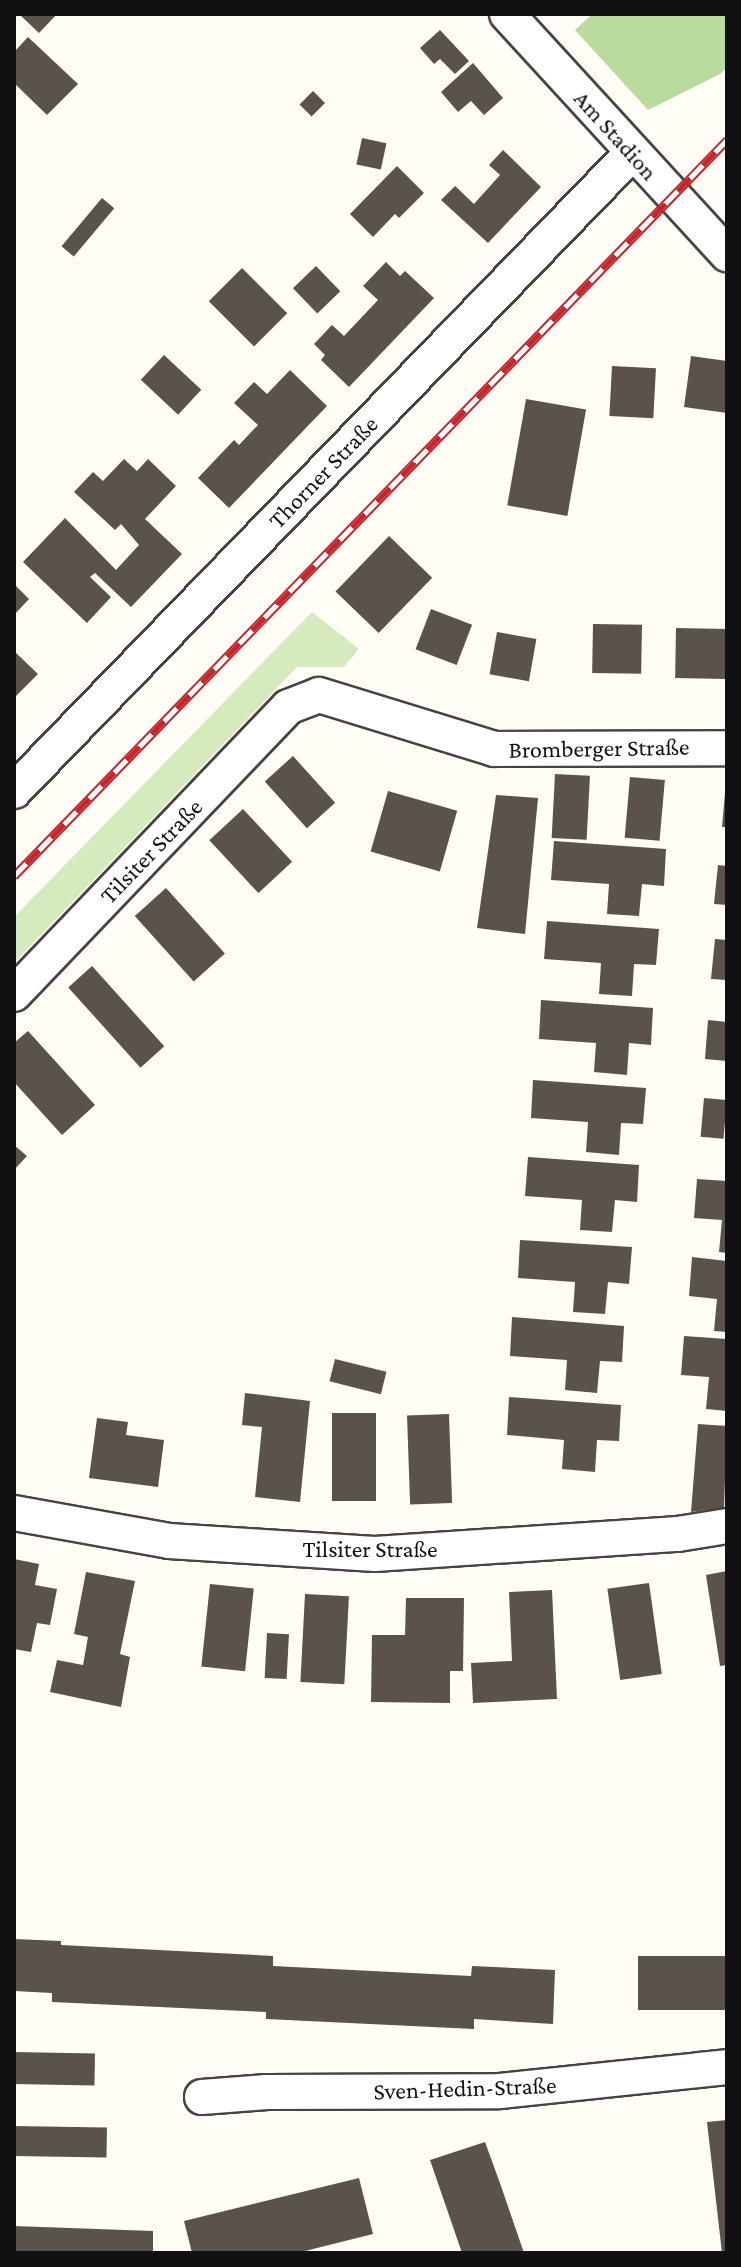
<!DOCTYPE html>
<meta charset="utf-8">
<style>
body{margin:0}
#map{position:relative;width:741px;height:2267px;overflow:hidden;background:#fffdf5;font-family:"Crimson Pro",serif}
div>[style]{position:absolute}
.green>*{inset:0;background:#d5ebbd}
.forest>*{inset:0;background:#b9dc9c}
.building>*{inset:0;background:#5a524d;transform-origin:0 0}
.roads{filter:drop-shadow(2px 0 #444) drop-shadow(-2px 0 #444) drop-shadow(0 2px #444) drop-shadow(0 -2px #444)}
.street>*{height:34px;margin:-17px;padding:0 17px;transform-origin:17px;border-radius:17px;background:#fff}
.rail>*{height:9px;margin-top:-4.5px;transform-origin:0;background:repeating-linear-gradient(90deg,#fff 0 18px,#c4262e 0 36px);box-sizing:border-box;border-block:2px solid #c4262e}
span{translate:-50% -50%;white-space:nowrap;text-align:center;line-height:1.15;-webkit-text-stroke:8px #fff;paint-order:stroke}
.street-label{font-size:24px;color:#111}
.frame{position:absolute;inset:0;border:16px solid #111;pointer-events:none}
</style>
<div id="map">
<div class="green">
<div style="clip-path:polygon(312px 612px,359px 649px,344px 667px,297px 667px,14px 963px,14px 917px)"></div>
</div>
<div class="forest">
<div style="clip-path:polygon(592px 14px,727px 14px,727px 67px,720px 74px,648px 110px,575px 30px)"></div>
</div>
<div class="building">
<div style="clip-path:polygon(19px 14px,57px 14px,39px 33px)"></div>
<div style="clip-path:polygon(440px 30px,469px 61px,455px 74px,440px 59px,434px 64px,420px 48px)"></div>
<div style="clip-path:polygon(28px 37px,78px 84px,47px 115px,14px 83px,14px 52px)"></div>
<div style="clip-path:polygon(473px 63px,503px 98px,484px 115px,471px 101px,458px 112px,441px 92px)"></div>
<div style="left:313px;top:91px;width:17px;height:19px;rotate:45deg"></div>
<div style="left:362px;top:138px;width:25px;height:27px;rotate:12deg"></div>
<div style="clip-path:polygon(503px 150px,541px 187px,488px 243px,441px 200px,455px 186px,474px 204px,500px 175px,489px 165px)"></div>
<div style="clip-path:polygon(397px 166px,424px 193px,399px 218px,395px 214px,373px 237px,350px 214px)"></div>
<div style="left:102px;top:198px;width:16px;height:63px;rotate:40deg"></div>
<div style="clip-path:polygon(386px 262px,400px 276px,405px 271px,434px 298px,349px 387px,321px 360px,325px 355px,314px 344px,332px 325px,344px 336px,378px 300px,363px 286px)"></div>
<div style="left:316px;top:266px;width:35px;height:32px;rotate:46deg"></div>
<div style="left:242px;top:268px;width:64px;height:47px;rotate:45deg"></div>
<div style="left:164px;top:355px;width:51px;height:34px;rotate:43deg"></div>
<div style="clip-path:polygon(691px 356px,727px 361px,727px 413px,684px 407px)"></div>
<div style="left:612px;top:366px;width:44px;height:50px;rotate:3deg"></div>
<div style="clip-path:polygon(290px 370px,327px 406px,229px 508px,198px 478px,234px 440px,239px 445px,258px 425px,234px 403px,254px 382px,267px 394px)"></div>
<div style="left:526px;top:399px;width:61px;height:108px;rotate:10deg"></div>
<div style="clip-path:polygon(124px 459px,137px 471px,148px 459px,176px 486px,145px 519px,182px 554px,131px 607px,95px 573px,90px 577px,111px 597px,87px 623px,23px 562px,65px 518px,116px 570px,139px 545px,121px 524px,115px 530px,74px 492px,93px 472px,103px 481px)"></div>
<div style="left:389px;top:536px;width:60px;height:77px;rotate:44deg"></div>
<div style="clip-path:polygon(14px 584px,29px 599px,14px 615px)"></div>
<div style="left:431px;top:609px;width:44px;height:43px;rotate:21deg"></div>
<div style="left:593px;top:624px;width:49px;height:49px;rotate:1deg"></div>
<div style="left:676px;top:628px;width:51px;height:50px;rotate:1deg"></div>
<div style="left:497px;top:632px;width:40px;height:43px;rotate:10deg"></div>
<div style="clip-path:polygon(14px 651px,38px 674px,14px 698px)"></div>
<div style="left:293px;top:756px;width:63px;height:38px;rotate:48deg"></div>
<div style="left:555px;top:774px;width:35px;height:64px;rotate:3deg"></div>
<div style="left:630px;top:777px;width:35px;height:61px;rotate:5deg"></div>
<div style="left:388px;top:791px;width:72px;height:63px;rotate:16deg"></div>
<div style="clip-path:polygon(725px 793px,727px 793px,727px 827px,722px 827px)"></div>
<div style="clip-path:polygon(496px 795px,538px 798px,525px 934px,477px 928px)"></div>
<div style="left:243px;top:809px;width:72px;height:46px;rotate:47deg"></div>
<div style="clip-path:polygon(554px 841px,666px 849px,664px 886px,642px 884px,639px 916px,607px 914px,609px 884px,551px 880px)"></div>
<div style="clip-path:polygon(718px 865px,727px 866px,727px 905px,714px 904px)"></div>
<div style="left:166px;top:888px;width:88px;height:42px;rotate:48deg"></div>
<div style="clip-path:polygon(547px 921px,659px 929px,656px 965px,634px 964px,632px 996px,599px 994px,601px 963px,544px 959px)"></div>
<div style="clip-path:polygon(715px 939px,727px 940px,727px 980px,711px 979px)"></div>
<div style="left:92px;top:966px;width:108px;height:32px;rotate:48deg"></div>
<div style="clip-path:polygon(541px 1000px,653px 1008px,651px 1045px,629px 1043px,627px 1075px,594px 1072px,596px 1043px,539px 1039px)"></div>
<div style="clip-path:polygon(708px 1020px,727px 1022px,727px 1061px,705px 1059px)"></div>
<div style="clip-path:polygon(28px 1031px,95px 1105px,62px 1135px,14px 1082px,14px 1043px)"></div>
<div style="clip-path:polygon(533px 1080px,646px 1088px,643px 1124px,621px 1123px,619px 1155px,586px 1152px,588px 1122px,531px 1118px)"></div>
<div style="left:704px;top:1098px;width:23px;height:39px;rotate:5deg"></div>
<div style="clip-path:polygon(14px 1145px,27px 1156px,14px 1170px)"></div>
<div style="clip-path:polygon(528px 1157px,639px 1165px,637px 1202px,615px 1200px,612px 1232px,580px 1230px,582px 1200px,525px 1196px)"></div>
<div style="clip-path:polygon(697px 1179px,727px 1181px,727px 1253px,719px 1252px,722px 1220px,694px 1218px)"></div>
<div style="clip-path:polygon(520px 1240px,632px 1247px,629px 1284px,608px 1282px,605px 1314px,573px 1312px,575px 1282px,518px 1278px)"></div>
<div style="clip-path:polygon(692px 1257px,727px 1261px,727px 1332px,714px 1331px,717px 1299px,689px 1296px)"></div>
<div style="clip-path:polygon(512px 1317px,624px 1326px,622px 1362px,600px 1361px,597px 1393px,565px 1390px,567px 1360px,510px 1356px)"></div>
<div style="clip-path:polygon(684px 1336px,727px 1339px,727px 1411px,706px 1409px,709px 1377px,681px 1375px)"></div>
<div style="left:335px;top:1359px;width:53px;height:23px;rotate:14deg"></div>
<div style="clip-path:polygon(245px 1393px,310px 1401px,300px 1502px,255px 1497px,262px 1427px,242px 1425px)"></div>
<div style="clip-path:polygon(509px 1397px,621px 1405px,619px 1441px,597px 1440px,595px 1472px,562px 1469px,564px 1440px,507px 1435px)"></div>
<div style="left:332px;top:1413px;width:44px;height:88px"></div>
<div style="left:449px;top:1414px;width:89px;height:42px;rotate:88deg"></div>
<div style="clip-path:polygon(97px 1418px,128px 1422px,126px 1435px,164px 1440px,158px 1487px,89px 1478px)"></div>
<div style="clip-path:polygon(698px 1424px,727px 1426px,724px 1508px,691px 1512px)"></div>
<div style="clip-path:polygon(14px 1559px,39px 1564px,35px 1585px,57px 1589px,50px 1625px,37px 1623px,31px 1652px,14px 1649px)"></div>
<div style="clip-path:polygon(727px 1571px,727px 1665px,720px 1666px,706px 1575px)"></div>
<div style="clip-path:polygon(86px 1572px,135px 1581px,120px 1654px,130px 1657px,121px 1707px,50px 1692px,57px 1660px,83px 1665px,88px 1637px,74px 1634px)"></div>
<div style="left:649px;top:1583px;width:92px;height:42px;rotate:82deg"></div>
<div style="left:210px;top:1584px;width:44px;height:83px;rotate:6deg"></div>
<div style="clip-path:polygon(552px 1590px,557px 1699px,473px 1703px,471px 1663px,512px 1661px,509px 1592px)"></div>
<div style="left:305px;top:1594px;width:44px;height:88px;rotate:3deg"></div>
<div style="clip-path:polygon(406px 1598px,464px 1598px,463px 1671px,450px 1671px,450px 1703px,371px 1702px,372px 1635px,405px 1635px)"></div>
<div style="left:267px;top:1633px;width:22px;height:45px;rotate:3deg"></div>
<div style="clip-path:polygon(14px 1939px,61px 1941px,61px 1945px,273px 1956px,273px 1966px,471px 1976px,472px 1966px,555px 1970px,553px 2024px,474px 2019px,474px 2029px,266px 2019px,266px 2012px,52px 2002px,52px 1993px,14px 1991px)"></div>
<div style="left:727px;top:1956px;width:54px;height:89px;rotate:90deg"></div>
<div style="left:14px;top:2052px;width:81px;height:32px;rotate:1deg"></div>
<div style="clip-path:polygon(727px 2120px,727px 2253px,722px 2253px,707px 2122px)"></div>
<div style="left:14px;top:2126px;width:93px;height:30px;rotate:1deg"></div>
<div style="clip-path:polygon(485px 2142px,501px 2186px,524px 2253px,462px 2253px,430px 2160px)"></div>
<div style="clip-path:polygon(359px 2178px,373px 2234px,297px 2253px,192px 2253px,184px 2221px)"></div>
<div style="clip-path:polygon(14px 2226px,153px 2231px,153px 2253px,14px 2253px)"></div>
</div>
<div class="roads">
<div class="street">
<div style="left:507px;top:14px;width:326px;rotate:47.5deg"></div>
<div style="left:14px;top:791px;width:888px;rotate:-45.91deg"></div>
<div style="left:14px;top:994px;width:397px;rotate:-46.3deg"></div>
<div style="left:288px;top:707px;width:33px;rotate:-21deg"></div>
<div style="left:319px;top:695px;width:183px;rotate:17.1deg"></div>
<div style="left:494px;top:749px;width:233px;rotate:-0.2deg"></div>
<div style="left:14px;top:1513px;width:158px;rotate:10.2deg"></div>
<div style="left:169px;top:1541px;width:206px;rotate:3.6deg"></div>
<div style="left:375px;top:1554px;width:304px;rotate:-3.8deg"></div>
<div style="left:678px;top:1534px;width:50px;rotate:-9.3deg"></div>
<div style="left:202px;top:2097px;width:65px;rotate:-4.4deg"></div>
<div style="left:267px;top:2092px;width:233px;rotate:-0.2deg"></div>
<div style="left:500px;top:2091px;width:228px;rotate:-6deg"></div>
</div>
</div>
<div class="rail">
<div style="left:14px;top:876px;width:1025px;rotate:-45.91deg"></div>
</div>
<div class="street-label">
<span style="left:616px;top:135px;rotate:48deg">Am Stadion</span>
<span style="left:323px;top:472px;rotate:-46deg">Thorner Straße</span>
<span style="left:599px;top:748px;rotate:-1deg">Bromberger Straße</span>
<span style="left:151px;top:851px;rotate:-46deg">Tilsiter Straße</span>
<span style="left:370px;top:1549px">Tilsiter Straße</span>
<span style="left:465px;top:2088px;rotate:-2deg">Sven-Hedin-Straße</span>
</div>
<div class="frame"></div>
</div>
